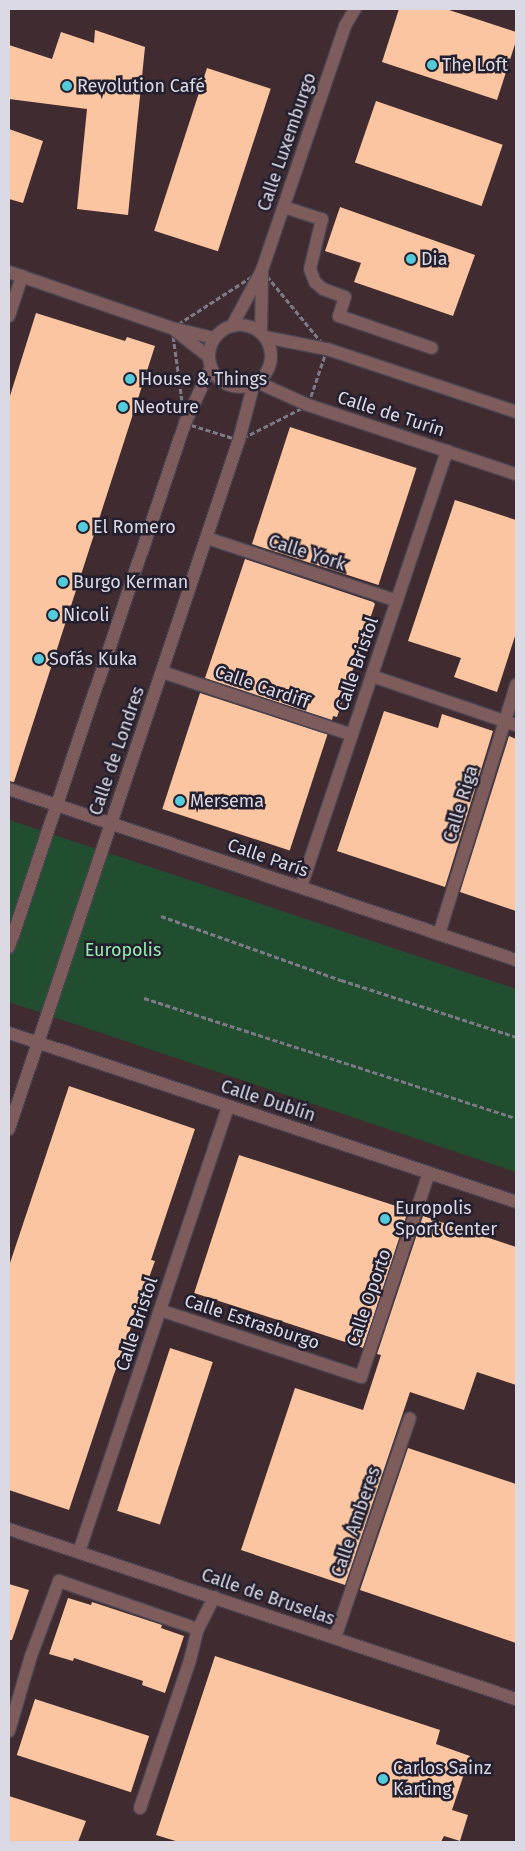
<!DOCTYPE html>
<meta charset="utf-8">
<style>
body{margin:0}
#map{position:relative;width:525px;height:1851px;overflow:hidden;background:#2c2838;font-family:"Fira Sans",sans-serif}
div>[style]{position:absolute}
.industrial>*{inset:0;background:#402c30;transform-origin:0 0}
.green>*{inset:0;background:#214e2f}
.building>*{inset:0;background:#fac5a0;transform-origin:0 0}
.path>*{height:3px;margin-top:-1.5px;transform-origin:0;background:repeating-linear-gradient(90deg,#7d7a88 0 5px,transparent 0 7.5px)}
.roads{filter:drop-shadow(1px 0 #484454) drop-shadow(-1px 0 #484454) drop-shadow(0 1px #484454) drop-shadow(0 -1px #484454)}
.minor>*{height:12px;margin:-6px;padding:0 6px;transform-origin:6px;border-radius:6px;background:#7d5c5b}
.minor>.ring{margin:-6px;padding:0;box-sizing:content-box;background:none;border:12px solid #7d5c5b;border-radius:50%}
.dots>*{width:14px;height:14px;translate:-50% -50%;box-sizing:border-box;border:2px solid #231f2e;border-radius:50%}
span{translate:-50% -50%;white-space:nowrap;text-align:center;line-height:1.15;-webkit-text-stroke:5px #231f2e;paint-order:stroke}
.poi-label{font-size:18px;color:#dbd9e4}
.left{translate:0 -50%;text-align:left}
.street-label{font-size:18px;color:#dbd9e4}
.park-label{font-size:18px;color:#93eeac}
.frame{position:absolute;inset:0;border:10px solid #dbd9e4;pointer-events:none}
</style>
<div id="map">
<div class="industrial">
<div style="left:9px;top:9px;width:507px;height:1833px"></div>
</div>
<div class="green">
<div style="clip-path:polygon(9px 820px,516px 989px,516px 1172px,9px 1002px)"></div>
</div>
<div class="building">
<div style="clip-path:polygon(399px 9px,446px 9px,516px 32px,516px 41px,497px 100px,382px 62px)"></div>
<div style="clip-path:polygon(95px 30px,145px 47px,128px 215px,77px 209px,87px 109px,9px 99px,9px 45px,52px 59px,61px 32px,94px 43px)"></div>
<div style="left:207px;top:68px;width:67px;height:171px;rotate:18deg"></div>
<div style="left:376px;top:101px;width:134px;height:65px;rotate:19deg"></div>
<div style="clip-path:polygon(9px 129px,43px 141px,23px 203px,9px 199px)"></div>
<div style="clip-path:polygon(340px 207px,475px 255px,453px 316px,354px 282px,361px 263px,325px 251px)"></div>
<div style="clip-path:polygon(36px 313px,125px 341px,127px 337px,155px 346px,14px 782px,9px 781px,9px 399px)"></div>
<div style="left:290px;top:427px;width:133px;height:123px;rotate:18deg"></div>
<div style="clip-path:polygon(455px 500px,516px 520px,516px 633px,497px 692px,454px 677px,461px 658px,408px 641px)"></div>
<div style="clip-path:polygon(245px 559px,373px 602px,375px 604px,337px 717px,333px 716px,332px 720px,205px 678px)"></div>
<div style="left:200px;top:693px;width:134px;height:122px;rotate:18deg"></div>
<div style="clip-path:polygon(384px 711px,438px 728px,442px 714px,493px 731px,445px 887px,337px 851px)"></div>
<div style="clip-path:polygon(509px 736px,516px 739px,516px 911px,460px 892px)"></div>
<div style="clip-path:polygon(69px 1086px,195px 1129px,151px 1260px,155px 1261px,113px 1377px,69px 1510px,9px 1490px,9px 1266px)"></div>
<div style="left:239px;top:1155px;width:178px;height:145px;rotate:18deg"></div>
<div style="clip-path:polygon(423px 1216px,516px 1247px,516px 1385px,477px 1372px,464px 1410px,410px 1392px,345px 1585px,241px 1550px,295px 1388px,363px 1410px,381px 1355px,377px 1354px)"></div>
<div style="left:170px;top:1348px;width:45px;height:171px;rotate:18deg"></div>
<div style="clip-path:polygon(408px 1448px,516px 1484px,516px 1643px,360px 1590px)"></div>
<div style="clip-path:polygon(9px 1584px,29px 1590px,12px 1640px,9px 1640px)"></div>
<div style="clip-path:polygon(68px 1598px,91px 1605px,92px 1602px,162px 1625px,161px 1628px,184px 1636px,165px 1693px,142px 1685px,143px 1681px,74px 1658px,73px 1661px,49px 1654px)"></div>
<div style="clip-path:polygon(215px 1656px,440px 1730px,436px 1744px,470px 1756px,452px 1810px,468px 1815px,460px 1841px,444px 1836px,441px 1842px,179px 1842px,156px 1835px)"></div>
<div style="left:35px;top:1699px;width:120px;height:59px;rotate:18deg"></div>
<div style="clip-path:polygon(9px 1796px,86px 1821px,78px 1842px,9px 1842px)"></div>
</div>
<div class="path">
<div style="left:262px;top:270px;width:102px;rotate:50.6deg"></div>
<div style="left:327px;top:349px;width:59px;rotate:108.7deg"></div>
<div style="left:308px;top:405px;width:77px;rotate:153.1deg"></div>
<div style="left:239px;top:440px;width:57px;rotate:-162.5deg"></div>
<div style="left:185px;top:423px;width:96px;rotate:-97.8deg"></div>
<div style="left:172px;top:328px;width:107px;rotate:-32.8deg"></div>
<div style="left:161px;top:916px;width:191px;rotate:19.6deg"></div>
<div style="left:341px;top:980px;width:184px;rotate:18deg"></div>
<div style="left:144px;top:998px;width:391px;rotate:17.9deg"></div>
</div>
<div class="roads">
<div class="minor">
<div style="left:284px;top:207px;width:40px;rotate:18deg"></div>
<div style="left:322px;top:219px;width:51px;rotate:103.5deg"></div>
<div style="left:310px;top:269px;width:14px;rotate:69deg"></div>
<div style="left:315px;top:282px;width:11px;rotate:41deg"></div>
<div style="left:323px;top:289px;width:23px;rotate:20deg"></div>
<div style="left:345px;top:297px;width:20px;rotate:108deg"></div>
<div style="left:339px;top:316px;width:98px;rotate:19deg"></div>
<div style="left:9px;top:272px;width:172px;rotate:19deg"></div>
<div style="left:172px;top:328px;width:43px;rotate:13.4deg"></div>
<div style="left:9px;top:316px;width:42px;rotate:-72deg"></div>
<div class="ring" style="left:209px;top:325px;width:50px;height:50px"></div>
<div style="left:232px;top:326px;width:64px;rotate:-61.8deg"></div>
<div style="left:262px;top:270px;width:258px;rotate:-71.2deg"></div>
<div style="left:345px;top:26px;width:20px;rotate:-60deg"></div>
<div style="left:176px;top:331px;width:42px;rotate:38.2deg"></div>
<div style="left:261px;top:333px;width:60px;rotate:-89deg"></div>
<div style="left:265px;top:337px;width:63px;rotate:11deg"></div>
<div style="left:327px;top:349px;width:199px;rotate:18.4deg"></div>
<div style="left:257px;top:382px;width:56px;rotate:24.3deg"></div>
<div style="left:308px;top:405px;width:219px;rotate:18.4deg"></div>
<div style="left:207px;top:538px;width:200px;rotate:18.3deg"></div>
<div style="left:162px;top:672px;width:200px;rotate:18.3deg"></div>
<div style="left:372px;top:676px;width:152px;rotate:18.8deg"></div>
<div style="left:9px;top:789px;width:535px;rotate:18.64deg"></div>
<div style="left:301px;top:887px;width:460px;rotate:-71.5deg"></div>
<div style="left:439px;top:934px;width:261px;rotate:-72.8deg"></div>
<div style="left:9px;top:947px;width:553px;rotate:-71.43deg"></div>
<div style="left:185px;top:423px;width:62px;rotate:-65.1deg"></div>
<div style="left:9px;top:1033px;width:534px;rotate:18.43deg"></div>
<div style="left:9px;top:1129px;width:726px;rotate:-71.54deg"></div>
<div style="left:239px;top:440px;width:59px;rotate:-75.3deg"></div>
<div style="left:160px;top:1310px;width:212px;rotate:18.4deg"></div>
<div style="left:361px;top:1377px;width:215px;rotate:-71.6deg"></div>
<div style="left:9px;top:1529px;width:535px;rotate:18.54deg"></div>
<div style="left:79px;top:1552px;width:470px;rotate:-71.5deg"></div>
<div style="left:335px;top:1638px;width:232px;rotate:-71.2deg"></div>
<div style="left:9px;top:1731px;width:78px;rotate:-73.7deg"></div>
<div style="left:31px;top:1656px;width:80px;rotate:-69.5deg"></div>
<div style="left:59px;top:1581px;width:147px;rotate:19.1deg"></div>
<div style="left:140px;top:1808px;width:156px;rotate:-71.3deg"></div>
<div style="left:190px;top:1660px;width:32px;rotate:-76deg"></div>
<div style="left:198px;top:1629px;width:36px;rotate:-63deg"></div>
</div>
</div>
<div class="dots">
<div style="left:432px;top:65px;background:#53cbda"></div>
<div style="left:67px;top:86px;background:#53cbda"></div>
<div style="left:411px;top:259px;background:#53cbda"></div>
<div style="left:130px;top:379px;background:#53cbda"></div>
<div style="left:123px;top:407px;background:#53cbda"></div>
<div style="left:83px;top:527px;background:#53cbda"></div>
<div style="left:63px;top:582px;background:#53cbda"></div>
<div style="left:53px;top:615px;background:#53cbda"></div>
<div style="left:39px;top:659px;background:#53cbda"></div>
<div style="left:180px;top:801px;background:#53cbda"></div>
<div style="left:385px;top:1219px;background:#53cbda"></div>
<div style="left:383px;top:1779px;background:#53cbda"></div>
</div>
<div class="poi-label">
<span class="left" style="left:442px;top:65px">The Loft</span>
<span class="left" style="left:77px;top:86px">Revolution Café</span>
<span class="left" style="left:421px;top:259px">Dia</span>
<span class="left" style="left:140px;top:379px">House &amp; Things</span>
<span class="left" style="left:133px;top:407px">Neoture</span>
<span class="left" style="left:93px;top:527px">El Romero</span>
<span class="left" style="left:73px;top:582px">Burgo Kerman</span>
<span class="left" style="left:63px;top:615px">Nicoli</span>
<span class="left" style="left:49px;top:659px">Sofás Kuka</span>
<span class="left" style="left:190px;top:801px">Mersema</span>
<span class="left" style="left:395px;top:1219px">Europolis<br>Sport Center</span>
<span class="left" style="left:393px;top:1779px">Carlos Sainz<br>Karting</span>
</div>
<div class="street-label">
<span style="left:287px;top:142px;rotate:-71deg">Calle Luxemburgo</span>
<span style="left:391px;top:414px;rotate:18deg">Calle de Turín</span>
<span style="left:307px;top:553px;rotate:18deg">Calle York</span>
<span style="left:357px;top:664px;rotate:-71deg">Calle Bristol</span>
<span style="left:262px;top:687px;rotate:19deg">Calle Cardiff</span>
<span style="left:117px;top:751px;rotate:-71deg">Calle de Londres</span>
<span style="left:461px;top:804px;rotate:-73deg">Calle Riga</span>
<span style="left:268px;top:858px;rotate:19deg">Calle París</span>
<span style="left:268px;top:1101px;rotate:18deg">Calle Dublín</span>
<span style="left:369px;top:1298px;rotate:-71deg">Calle Oporto</span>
<span style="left:252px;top:1322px;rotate:18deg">Calle Estrasburgo</span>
<span style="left:137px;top:1324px;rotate:-72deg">Calle Bristol</span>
<span style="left:356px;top:1522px;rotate:-71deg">Calle Amberes</span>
<span style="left:268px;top:1597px;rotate:19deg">Calle de Bruselas</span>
</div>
<div class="park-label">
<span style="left:123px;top:950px">Europolis</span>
</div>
<div class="frame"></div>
</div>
